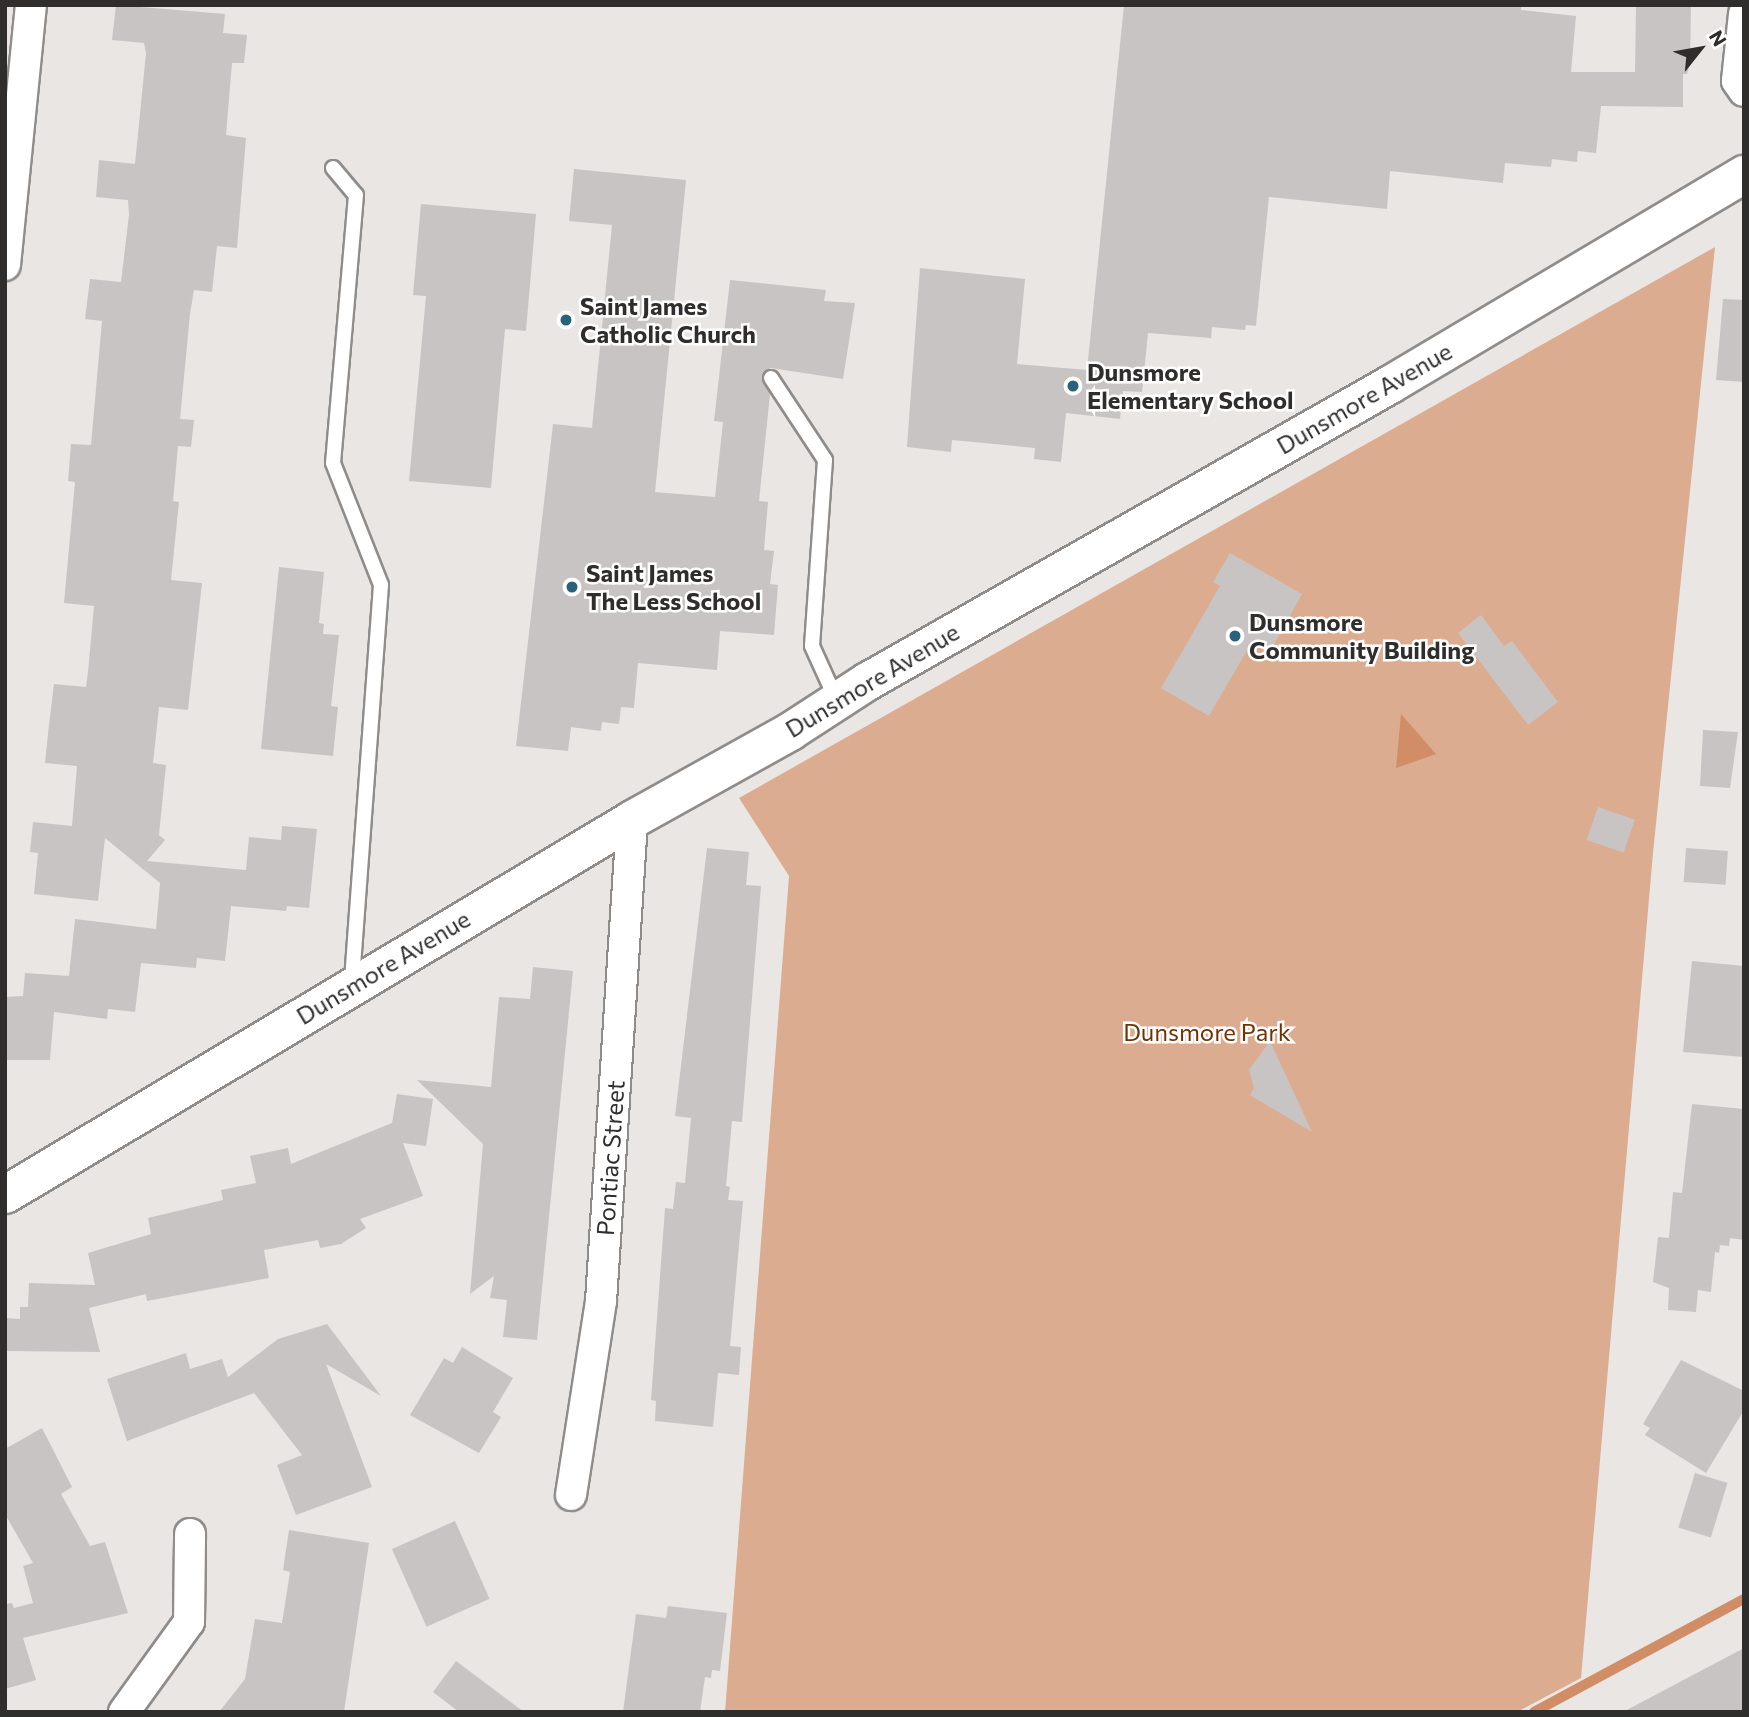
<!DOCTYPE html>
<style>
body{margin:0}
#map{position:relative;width:1749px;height:1717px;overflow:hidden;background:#eae6e4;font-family:Commissioner,sans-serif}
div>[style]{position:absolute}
.green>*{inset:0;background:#dcac91}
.water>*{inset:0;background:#d18d66}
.stream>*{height:10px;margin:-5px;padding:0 5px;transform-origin:5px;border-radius:5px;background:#d18d66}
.building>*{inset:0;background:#c8c4c3;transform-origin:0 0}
.roads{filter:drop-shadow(2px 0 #8f8c8a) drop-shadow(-2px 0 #8f8c8a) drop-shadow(0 2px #8f8c8a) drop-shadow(0 -2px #8f8c8a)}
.service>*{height:14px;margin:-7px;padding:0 7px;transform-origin:7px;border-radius:7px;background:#fff}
.minor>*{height:30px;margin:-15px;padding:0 15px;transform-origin:15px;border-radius:15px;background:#fff}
.tertiary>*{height:37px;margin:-18.5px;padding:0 18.5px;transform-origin:18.5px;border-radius:18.5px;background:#fff}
.dots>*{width:19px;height:19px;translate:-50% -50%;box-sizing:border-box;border:4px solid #fff;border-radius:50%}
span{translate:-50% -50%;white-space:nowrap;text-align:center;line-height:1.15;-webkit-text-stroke:5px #fff;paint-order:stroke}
.poi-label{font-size:24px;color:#2f2e2d;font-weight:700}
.left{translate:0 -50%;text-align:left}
.street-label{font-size:24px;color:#2f2e2d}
.park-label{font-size:24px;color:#703201}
.frame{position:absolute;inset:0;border:7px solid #2f2e2d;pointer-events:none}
.north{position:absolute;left:1665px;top:14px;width:70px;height:70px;-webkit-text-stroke:5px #fff;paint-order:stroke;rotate:59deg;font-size:19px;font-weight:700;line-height:28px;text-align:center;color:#2f2e2d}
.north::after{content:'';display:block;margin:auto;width:24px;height:32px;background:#2f2e2d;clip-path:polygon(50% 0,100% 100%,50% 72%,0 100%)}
</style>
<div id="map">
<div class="green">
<div style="clip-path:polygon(1715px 247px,1653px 853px,1581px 1678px,1517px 1712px,725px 1712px,789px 876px,739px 798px)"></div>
</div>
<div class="water">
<div style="clip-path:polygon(1401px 714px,1436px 754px,1396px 768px)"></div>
</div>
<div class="stream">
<div style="left:1534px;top:1712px;width:238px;rotate:-28.3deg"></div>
</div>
<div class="building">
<div style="clip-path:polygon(116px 5px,225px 14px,223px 33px,247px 35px,244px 63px,232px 63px,226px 135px,246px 138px,237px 248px,217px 246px,212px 292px,194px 290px,190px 314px,180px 419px,194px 420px,191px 447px,178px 446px,173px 501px,179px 502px,171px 580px,202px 583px,188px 710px,159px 707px,153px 763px,166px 765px,159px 835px,165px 840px,147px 861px,246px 870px,249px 837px,281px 840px,282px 826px,317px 829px,309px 908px,287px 906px,286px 911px,231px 906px,225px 961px,197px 958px,196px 968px,141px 963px,135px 1012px,108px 1009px,107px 1019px,54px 1012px,50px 1060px,5px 1060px,5px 997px,23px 996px,25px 973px,69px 976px,75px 919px,156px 929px,160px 883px,105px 838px,98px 901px,34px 894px,38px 853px,30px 852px,33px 822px,72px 826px,77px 766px,45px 763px,49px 725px,54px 684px,86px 687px,88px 672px,94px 606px,64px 603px,75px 482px,68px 481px,71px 444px,91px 445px,102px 321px,85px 319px,90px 279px,121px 282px,129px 215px,128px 200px,96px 197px,99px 160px,135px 164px,146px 53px,144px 43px,112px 40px)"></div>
<div style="clip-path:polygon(1124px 5px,1521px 5px,1521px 10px,1576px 16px,1571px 72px,1635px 72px,1636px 5px,1691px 5px,1690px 64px,1687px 74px,1683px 74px,1683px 107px,1601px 106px,1596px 153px,1578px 151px,1577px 162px,1552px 159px,1551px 167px,1505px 163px,1503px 183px,1390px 171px,1387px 209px,1269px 197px,1256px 326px,1246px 325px,1245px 330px,1212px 327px,1211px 338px,1148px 333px,1142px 392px,1123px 391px,1120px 419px,1066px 413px,1061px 462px,1034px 459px,1035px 448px,952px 440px,951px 452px,907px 447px,920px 268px,1025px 279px,1017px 364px,1087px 370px)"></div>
<div style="clip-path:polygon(574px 169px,686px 180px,655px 492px,715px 497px,723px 422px,714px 421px,730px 280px,826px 290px,824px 301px,855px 303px,843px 379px,771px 368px,762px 374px,770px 394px,759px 501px,768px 502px,764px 550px,774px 551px,770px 584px,778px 585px,774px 635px,720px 631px,717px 670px,638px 663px,634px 708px,621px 707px,619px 724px,602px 722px,601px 731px,571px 727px,568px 751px,516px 746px,553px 424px,592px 428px,612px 225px,569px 221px)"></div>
<div style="clip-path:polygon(421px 204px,536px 214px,526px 331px,505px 329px,491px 488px,409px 481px,426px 296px,413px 295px)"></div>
<div style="clip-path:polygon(1723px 299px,1744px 300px,1744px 382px,1716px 380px)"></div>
<div style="clip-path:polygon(1230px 553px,1302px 594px,1271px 650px,1253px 640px,1209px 716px,1161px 688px,1220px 586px,1213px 582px)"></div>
<div style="clip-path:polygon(279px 567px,324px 572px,319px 623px,324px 624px,323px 634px,339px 635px,331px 706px,338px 707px,333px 756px,261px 749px)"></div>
<div style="clip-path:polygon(1481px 615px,1504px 646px,1512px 641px,1558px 702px,1528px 725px,1458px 633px)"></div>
<div style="clip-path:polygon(1703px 730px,1738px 732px,1730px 788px,1700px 786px)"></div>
<div style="left:1598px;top:807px;width:39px;height:35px;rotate:19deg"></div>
<div style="clip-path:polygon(707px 848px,749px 852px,746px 885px,761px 886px,742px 1122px,732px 1121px,726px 1186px,730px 1187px,728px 1200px,743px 1201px,730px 1346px,741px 1347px,739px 1375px,718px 1373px,713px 1427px,655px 1421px,656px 1401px,651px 1400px,665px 1208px,673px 1209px,676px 1182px,685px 1183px,691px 1118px,675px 1116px)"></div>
<div style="left:1686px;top:848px;width:42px;height:34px;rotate:4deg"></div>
<div style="clip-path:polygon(1692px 961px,1744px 966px,1744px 1057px,1683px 1052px)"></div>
<div style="clip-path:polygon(533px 967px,573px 971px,537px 1340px,503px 1337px,507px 1300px,490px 1298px,494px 1276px,470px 1294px,483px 1144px,417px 1080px,491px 1087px,499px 997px,530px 999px)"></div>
<div style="clip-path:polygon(1270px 1041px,1312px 1132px,1250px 1095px,1254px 1088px,1249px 1070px)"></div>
<div style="clip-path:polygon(397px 1094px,433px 1099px,426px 1146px,403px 1143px,423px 1196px,360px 1219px,366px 1228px,341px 1244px,320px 1248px,318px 1240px,264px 1250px,269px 1278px,147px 1301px,146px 1294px,89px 1308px,100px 1352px,5px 1351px,5px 1318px,20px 1319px,20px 1307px,28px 1307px,29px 1283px,95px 1285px,88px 1253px,151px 1234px,148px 1218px,223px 1200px,221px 1190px,256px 1183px,250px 1156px,288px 1148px,291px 1164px,392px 1123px)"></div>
<div style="clip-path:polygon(1692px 1104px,1744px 1109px,1744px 1240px,1730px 1238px,1729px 1246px,1720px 1245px,1719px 1253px,1715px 1252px,1711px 1292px,1698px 1290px,1696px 1312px,1668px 1310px,1669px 1288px,1653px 1282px,1658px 1237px,1669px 1238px,1673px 1192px,1682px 1193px)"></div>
<div style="clip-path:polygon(327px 1324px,381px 1396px,326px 1364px,372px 1487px,296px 1515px,277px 1465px,302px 1455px,254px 1393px,127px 1441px,107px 1379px,186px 1353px,190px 1369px,222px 1359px,228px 1377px,278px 1339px)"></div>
<div style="clip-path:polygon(462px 1347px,513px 1378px,493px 1412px,501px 1417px,479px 1453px,410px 1415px,444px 1358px,453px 1363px)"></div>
<div style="clip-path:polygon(1681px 1360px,1744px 1391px,1744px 1410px,1706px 1473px,1645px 1435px,1650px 1428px,1643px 1424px)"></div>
<div style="clip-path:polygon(42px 1428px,72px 1487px,61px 1494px,90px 1546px,105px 1542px,128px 1613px,23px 1638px,36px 1680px,5px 1689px,5px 1604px,12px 1603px,14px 1608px,33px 1603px,23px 1566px,33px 1563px,5px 1514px,5px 1449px)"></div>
<div style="left:1695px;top:1473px;width:34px;height:57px;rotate:17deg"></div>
<div style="left:455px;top:1521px;width:85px;height:69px;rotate:66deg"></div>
<div style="clip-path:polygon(289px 1530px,369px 1543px,344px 1712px,219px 1712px,245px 1679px,255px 1619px,282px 1623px,290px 1572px,283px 1570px)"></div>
<div style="clip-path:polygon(668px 1606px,727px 1613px,720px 1671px,712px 1670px,711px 1678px,705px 1677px,700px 1712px,623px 1712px,636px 1614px,666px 1618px)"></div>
<div style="clip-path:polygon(1744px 1648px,1744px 1712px,1623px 1712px)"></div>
<div style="clip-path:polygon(456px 1661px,524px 1712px,459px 1712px,433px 1692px)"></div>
</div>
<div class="roads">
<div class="service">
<div style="left:333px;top:168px;width:35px;rotate:50deg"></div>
<div style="left:356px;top:195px;width:269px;rotate:94.9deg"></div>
<div style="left:333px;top:463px;width:131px;rotate:68.5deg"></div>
<div style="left:381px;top:585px;width:399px;rotate:94.2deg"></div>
<div style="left:771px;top:378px;width:98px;rotate:56.6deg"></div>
<div style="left:825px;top:460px;width:186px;rotate:94deg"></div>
<div style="left:812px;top:646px;width:58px;rotate:65.6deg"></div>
</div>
<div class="minor">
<div style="left:1744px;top:14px;width:67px;rotate:96deg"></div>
<div style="left:1737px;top:81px;width:12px;rotate:55deg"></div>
<div style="left:5px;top:265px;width:261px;rotate:-84.3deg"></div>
<div style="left:571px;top:1495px;width:196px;rotate:-81.2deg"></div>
<div style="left:601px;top:1301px;width:483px;rotate:-86.3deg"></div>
<div style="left:124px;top:1712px;width:111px;rotate:-54.2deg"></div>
<div style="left:189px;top:1622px;width:88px;rotate:-89.3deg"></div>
</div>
<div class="tertiary">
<div style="left:5px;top:1194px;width:731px;rotate:-30.88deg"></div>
<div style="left:632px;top:819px;width:181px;rotate:-29.1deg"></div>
<div style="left:790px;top:731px;width:92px;rotate:-33deg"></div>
<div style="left:867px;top:681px;width:601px;rotate:-29.59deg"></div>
<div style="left:1390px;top:384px;width:412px;rotate:-30.7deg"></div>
</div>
</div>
<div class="dots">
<div style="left:566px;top:320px;background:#29627b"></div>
<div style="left:1073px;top:386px;background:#29627b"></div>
<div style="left:572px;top:587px;background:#29627b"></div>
<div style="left:1235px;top:636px;background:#29627b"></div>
</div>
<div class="poi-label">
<span class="left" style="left:580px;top:320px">Saint James<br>Catholic Church</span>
<span class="left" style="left:1087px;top:386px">Dunsmore<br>Elementary School</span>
<span class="left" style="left:586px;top:587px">Saint James<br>The Less School</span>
<span class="left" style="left:1249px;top:636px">Dunsmore<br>Community Building</span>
</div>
<div class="street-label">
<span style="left:1364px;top:398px;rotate:-30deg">Dunsmore Avenue</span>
<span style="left:872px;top:680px;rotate:-31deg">Dunsmore Avenue</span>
<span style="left:383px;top:967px;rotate:-31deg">Dunsmore Avenue</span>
<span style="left:610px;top:1158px;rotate:-86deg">Pontiac Street</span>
</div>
<div class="park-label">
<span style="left:1207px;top:1032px">Dunsmore Park</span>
</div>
<div class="frame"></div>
<div class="north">N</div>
</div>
